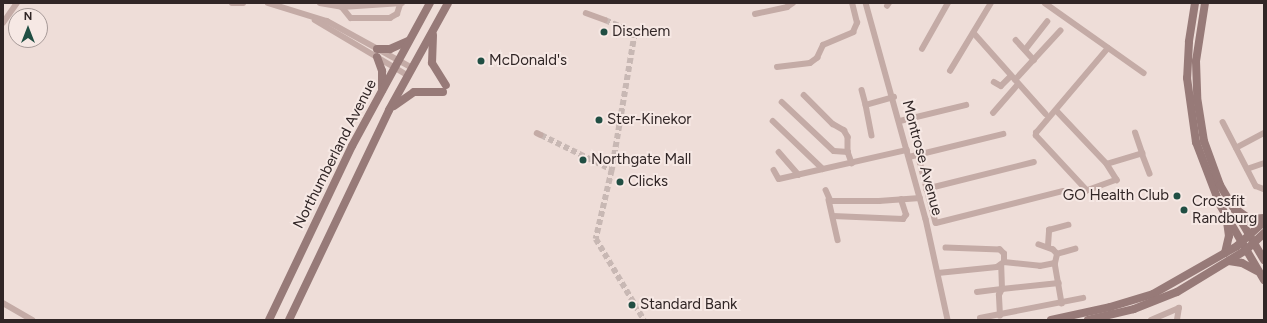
<!DOCTYPE html>
<style>
body{margin:0}
#map{position:relative;width:1267px;height:323px;overflow:hidden;background:#eeddd8;font-family:Figtree,sans-serif}
div>[style]{position:absolute}
.street-tunnel>*{height:5.5px;margin-top:-2.75px;transform-origin:0;background:repeating-linear-gradient(90deg,#c8b8b4 0 5.5px,transparent 0 8.5px)}
.street>*{height:5.5px;margin:-2.75px;padding:0 2.75px;transform-origin:2.75px;border-radius:2.75px;background:#c4aba6}
.secondary>*{height:8px;margin:-4px;padding:0 4px;transform-origin:4px;border-radius:4px;background:#977a78}
.dots>*{width:11px;height:11px;translate:-50% -50%;box-sizing:border-box;border:2px solid #f6e8e4;border-radius:50%}
span{translate:-50% -50%;white-space:nowrap;text-align:center;line-height:1.15;-webkit-text-stroke:4px #f6e8e4;paint-order:stroke}
.poi-label{font-size:15px;color:#312626}
.left{translate:0 -50%;text-align:left}
.right{translate:-100% -50%;text-align:right}
.street-label{font-size:15px;color:#312626}
.frame{position:absolute;inset:0;border:4px solid #312626;pointer-events:none}
.north{position:absolute;left:8px;top:8px;width:40px;height:40px;box-sizing:border-box;background:#f6e8e4;border:1px solid #a79a98;border-radius:50%;rotate:0deg;font-size:11px;font-weight:700;line-height:16px;text-align:center;color:#312626}
.north::after{content:'';display:block;margin:auto;width:14px;height:18px;background:#204e43;clip-path:polygon(50% 0,100% 100%,50% 72%,0 100%)}
</style>
<div id="map">
<div class="street-tunnel">
<div style="left:605px;top:20px;width:33px;rotate:23deg"></div>
<div style="left:635px;top:33px;width:139px;rotate:99.5deg"></div>
<div style="left:612px;top:170px;width:71px;rotate:103.1deg"></div>
<div style="left:596px;top:239px;width:94px;rotate:59.3deg"></div>
<div style="left:541px;top:135px;width:79px;rotate:26.2deg"></div>
</div>
<div class="street">
<div style="left:232px;top:3px;width:11px"></div>
<div style="left:268px;top:3px;width:62px;rotate:17deg"></div>
<div style="left:327px;top:21px;width:98px;rotate:28.7deg"></div>
<div style="left:320px;top:3px;width:22px;rotate:10deg"></div>
<div style="left:342px;top:7px;width:60px;rotate:-3.8deg"></div>
<div style="left:866px;top:3px;width:224px;rotate:74.5deg"></div>
<div style="left:926px;top:219px;width:103px;rotate:77.7deg"></div>
<div style="left:1045px;top:3px;width:121px;rotate:35.3deg"></div>
<div style="left:887px;top:6px;width:4px;rotate:-56deg"></div>
<div style="left:342px;top:7px;width:14px;rotate:51deg"></div>
<div style="left:351px;top:18px;width:39px"></div>
<div style="left:390px;top:18px;width:8px;rotate:-30deg"></div>
<div style="left:397px;top:14px;width:9px;rotate:-72deg"></div>
<div style="left:586px;top:13px;width:20px;rotate:20deg"></div>
<div style="left:755px;top:14px;width:33px;rotate:-12deg"></div>
<div style="left:787px;top:7px;width:7px;rotate:-34deg"></div>
<div style="left:315px;top:20px;width:109px;rotate:30.8deg"></div>
<div style="left:3px;top:23px;width:24px;rotate:-55deg"></div>
<div style="left:974px;top:33px;width:108px;rotate:48.4deg"></div>
<div style="left:1016px;top:40px;width:27px;rotate:48deg"></div>
<div style="left:922px;top:49px;width:53px;rotate:-60.5deg"></div>
<div style="left:1025px;top:50px;width:36px;rotate:-52deg"></div>
<div style="left:777px;top:67px;width:33px;rotate:-7deg"></div>
<div style="left:810px;top:63px;width:9px;rotate:-36deg"></div>
<div style="left:817px;top:58px;width:14px;rotate:-65deg"></div>
<div style="left:823px;top:45px;width:33px;rotate:-23deg"></div>
<div style="left:853px;top:32px;width:10px;rotate:-66deg"></div>
<div style="left:857px;top:23px;width:21px;rotate:-104deg"></div>
<div style="left:950px;top:71px;width:79px;rotate:-58.9deg"></div>
<div style="left:1015px;top:80px;width:67px;rotate:-47.4deg"></div>
<div style="left:994px;top:82px;width:8px;rotate:30deg"></div>
<div style="left:1001px;top:86px;width:14px;rotate:-45deg"></div>
<div style="left:862px;top:90px;width:16px;rotate:75deg"></div>
<div style="left:866px;top:105px;width:29px;rotate:-16deg"></div>
<div style="left:804px;top:95px;width:41px;rotate:45deg"></div>
<div style="left:833px;top:124px;width:13px;rotate:29deg"></div>
<div style="left:844px;top:130px;width:8px;rotate:60deg"></div>
<div style="left:848px;top:137px;width:15px;rotate:90deg"></div>
<div style="left:782px;top:102px;width:71px;rotate:43.3deg"></div>
<div style="left:834px;top:151px;width:14px;rotate:4deg"></div>
<div style="left:848px;top:152px;width:12px;rotate:70deg"></div>
<div style="left:866px;top:105px;width:31px;rotate:79deg"></div>
<div style="left:1056px;top:110px;width:74px;rotate:46.6deg"></div>
<div style="left:1107px;top:164px;width:19px;rotate:58deg"></div>
<div style="left:1117px;top:180px;width:32px;rotate:160deg"></div>
<div style="left:1087px;top:191px;width:75px;rotate:-132.8deg"></div>
<div style="left:1036px;top:136px;width:3px;rotate:-90deg"></div>
<div style="left:1036px;top:133px;width:111px;rotate:-49.7deg"></div>
<div style="left:993px;top:113px;width:38px;rotate:-49deg"></div>
<div style="left:773px;top:121px;width:69px;rotate:43.8deg"></div>
<div style="left:900px;top:121px;width:68px;rotate:-13.6deg"></div>
<div style="left:1223px;top:122px;width:72px;rotate:62.7deg"></div>
<div style="left:1256px;top:186px;width:9px;rotate:21deg"></div>
<div style="left:537px;top:133px;width:4px;rotate:27deg"></div>
<div style="left:1236px;top:148px;width:32px;rotate:-28deg"></div>
<div style="left:779px;top:152px;width:30px;rotate:49deg"></div>
<div style="left:1142px;top:153px;width:22px;rotate:69deg"></div>
<div style="left:918px;top:154px;width:71px;rotate:75.4deg"></div>
<div style="left:936px;top:223px;width:131px;rotate:-14.1deg"></div>
<div style="left:909px;top:157px;width:97px;rotate:-13.7deg"></div>
<div style="left:1107px;top:164px;width:37px;rotate:-17deg"></div>
<div style="left:1142px;top:153px;width:21px;rotate:-109deg"></div>
<div style="left:1247px;top:169px;width:18px;rotate:-19deg"></div>
<div style="left:774px;top:170px;width:10px;rotate:61deg"></div>
<div style="left:779px;top:179px;width:131px;rotate:-12.8deg"></div>
<div style="left:926px;top:189px;width:111px;rotate:-14deg"></div>
<div style="left:826px;top:190px;width:12px;rotate:66deg"></div>
<div style="left:831px;top:201px;width:48px"></div>
<div style="left:879px;top:201px;width:41px;rotate:-4.2deg"></div>
<div style="left:829px;top:200px;width:41px;rotate:77.3deg"></div>
<div style="left:833px;top:216px;width:70px;rotate:2.5deg"></div>
<div style="left:903px;top:219px;width:5px;rotate:-53deg"></div>
<div style="left:906px;top:215px;width:16px;rotate:-108deg"></div>
<div style="left:1048px;top:246px;width:16px;rotate:-86deg"></div>
<div style="left:1049px;top:230px;width:20px;rotate:-15deg"></div>
<div style="left:1057px;top:254px;width:19px;rotate:-16deg"></div>
<div style="left:1004px;top:262px;width:36px;rotate:6deg"></div>
<div style="left:1040px;top:266px;width:15px;rotate:-11deg"></div>
<div style="left:1055px;top:263px;width:9px;rotate:-77deg"></div>
<div style="left:1057px;top:254px;width:6px;rotate:-135deg"></div>
<div style="left:1053px;top:250px;width:15px;rotate:-160deg"></div>
<div style="left:1055px;top:263px;width:41px;rotate:80.1deg"></div>
<div style="left:938px;top:273px;width:59px;rotate:-5.8deg"></div>
<div style="left:997px;top:267px;width:9px;rotate:-36deg"></div>
<div style="left:1004px;top:262px;width:8px;rotate:-90deg"></div>
<div style="left:1004px;top:254px;width:6px;rotate:-135deg"></div>
<div style="left:1000px;top:250px;width:54px;rotate:-177.9deg"></div>
<div style="left:977px;top:292px;width:25px;rotate:-7deg"></div>
<div style="left:1002px;top:289px;width:23px;rotate:-92deg"></div>
<div style="left:3px;top:303px;width:34px;rotate:30deg"></div>
<div style="left:1000px;top:316px;width:21px;rotate:-93deg"></div>
<div style="left:999px;top:295px;width:7px;rotate:-63deg"></div>
<div style="left:1002px;top:289px;width:57px;rotate:-6deg"></div>
<div style="left:980px;top:318px;width:105px;rotate:-11deg"></div>
<div style="left:1151px;top:320px;width:30px;rotate:-23deg"></div>
<div style="left:1177px;top:320px;width:12px;rotate:-81deg"></div>
</div>
<div class="secondary">
<div style="left:1195px;top:3px;width:39px;rotate:99deg"></div>
<div style="left:1189px;top:42px;width:36px;rotate:93deg"></div>
<div style="left:1187px;top:78px;width:65px;rotate:82deg"></div>
<div style="left:1196px;top:142px;width:67px;rotate:69.1deg"></div>
<div style="left:1220px;top:205px;width:87px;rotate:59.6deg"></div>
<div style="left:1205px;top:3px;width:59px;rotate:98.8deg"></div>
<div style="left:1196px;top:61px;width:36px;rotate:88deg"></div>
<div style="left:1197px;top:97px;width:45px;rotate:81deg"></div>
<div style="left:1204px;top:141px;width:47px;rotate:70deg"></div>
<div style="left:1220px;top:185px;width:87px;rotate:59.6deg"></div>
<div style="left:433px;top:35px;width:28px;rotate:92deg"></div>
<div style="left:432px;top:63px;width:26px;rotate:58deg"></div>
<div style="left:377px;top:49px;width:13px"></div>
<div style="left:390px;top:49px;width:20px;rotate:-24deg"></div>
<div style="left:377px;top:57px;width:15px;rotate:70deg"></div>
<div style="left:382px;top:71px;width:19px;rotate:90deg"></div>
<div style="left:394px;top:106px;width:24px;rotate:-35deg"></div>
<div style="left:414px;top:92px;width:29px"></div>
<div style="left:1237px;top:210px;width:16px;rotate:35deg"></div>
<div style="left:1250px;top:219px;width:14px;rotate:-4deg"></div>
<div style="left:1225px;top:253px;width:17px;rotate:-77deg"></div>
<div style="left:1229px;top:236px;width:14px;rotate:-98deg"></div>
<div style="left:1229px;top:261px;width:13px;rotate:9deg"></div>
<div style="left:1242px;top:263px;width:17px;rotate:28deg"></div>
<div style="left:269px;top:320px;width:193px;rotate:-64.5deg"></div>
<div style="left:352px;top:146px;width:163px;rotate:-61.4deg"></div>
<div style="left:289px;top:320px;width:233px;rotate:-64.5deg"></div>
<div style="left:389px;top:110px;width:122px;rotate:-61.1deg"></div>
<div style="left:1051px;top:320px;width:60px;rotate:-12.4deg"></div>
<div style="left:1110px;top:307px;width:45px;rotate:-16.8deg"></div>
<div style="left:1153px;top:294px;width:97px;rotate:-29.7deg"></div>
<div style="left:1237px;top:246px;width:36px;rotate:-42deg"></div>
<div style="left:1088px;top:320px;width:47px;rotate:-13.4deg"></div>
<div style="left:1134px;top:309px;width:46px;rotate:-21.6deg"></div>
<div style="left:1177px;top:292px;width:81px;rotate:-31.3deg"></div>
<div style="left:1246px;top:250px;width:25px;rotate:-43deg"></div>
</div>
<div class="dots">
<div style="left:604px;top:32px;background:#204e43"></div>
<div style="left:481px;top:61px;background:#204e43"></div>
<div style="left:599px;top:120px;background:#204e43"></div>
<div style="left:583px;top:160px;background:#204e43"></div>
<div style="left:620px;top:182px;background:#204e43"></div>
<div style="left:1177px;top:196px;background:#204e43"></div>
<div style="left:1184px;top:210px;background:#204e43"></div>
<div style="left:632px;top:305px;background:#204e43"></div>
</div>
<div class="poi-label">
<span class="left" style="left:612px;top:32px">Dischem</span>
<span class="left" style="left:489px;top:61px">McDonald's</span>
<span class="left" style="left:607px;top:120px">Ster-Kinekor</span>
<span class="left" style="left:591px;top:160px">Northgate Mall</span>
<span class="left" style="left:628px;top:182px">Clicks</span>
<span class="right" style="left:1169px;top:196px">GO Health Club</span>
<span class="left" style="left:1192px;top:210px">Crossfit<br>Randburg</span>
<span class="left" style="left:640px;top:305px">Standard Bank</span>
</div>
<div class="street-label">
<span style="left:335px;top:154px;rotate:-63deg">Northumberland Avenue</span>
<span style="left:922px;top:158px;rotate:75deg">Montrose Avenue</span>
</div>
<div class="frame"></div>
<div class="north">N</div>
</div>
